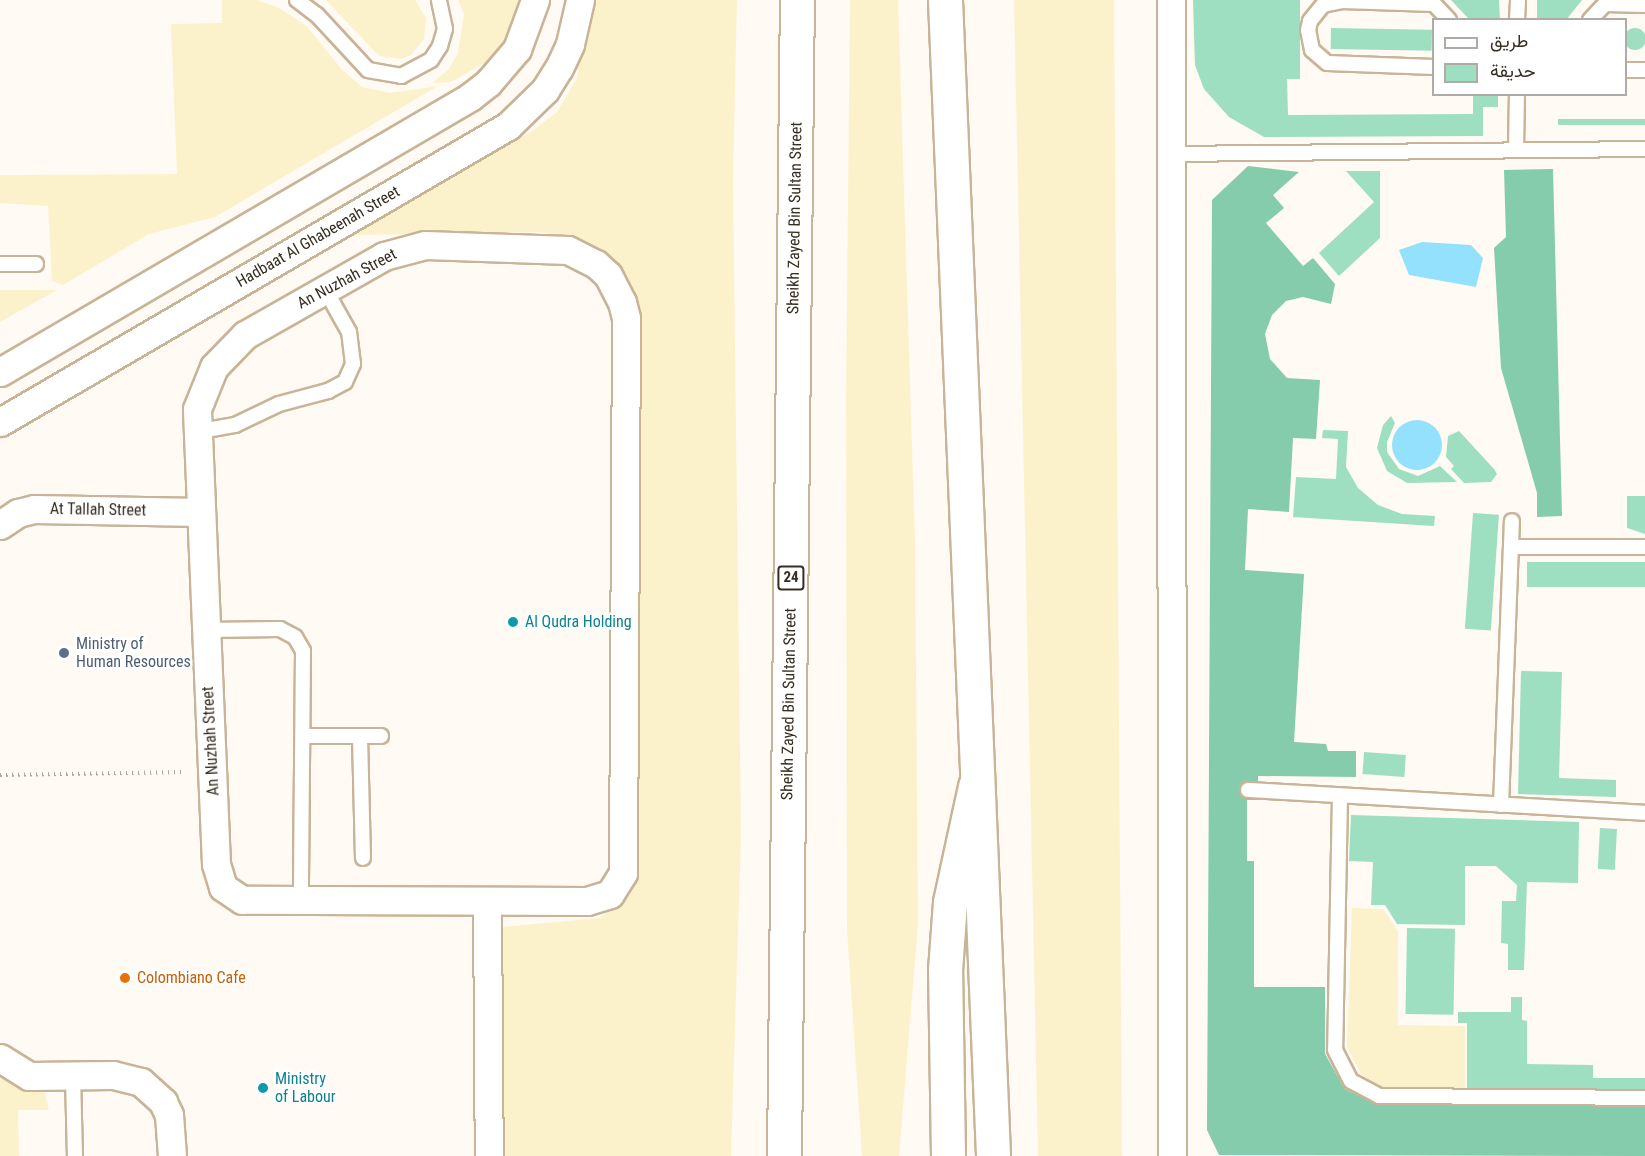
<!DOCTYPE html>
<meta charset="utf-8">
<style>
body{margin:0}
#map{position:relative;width:1645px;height:1156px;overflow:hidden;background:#fffaf4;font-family:"Roboto Condensed",Vazirmatn,sans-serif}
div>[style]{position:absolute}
.green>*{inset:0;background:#9ddfc0;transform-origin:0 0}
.round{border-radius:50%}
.forest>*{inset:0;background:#84ccab}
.sand>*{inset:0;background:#fbf2cc}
.water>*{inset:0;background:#94e1fe}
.path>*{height:4px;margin-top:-2px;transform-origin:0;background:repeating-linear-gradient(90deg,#afa8a0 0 1.5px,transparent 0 6px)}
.roads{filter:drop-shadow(2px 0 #c8b497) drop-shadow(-2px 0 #c8b497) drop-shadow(0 2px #c8b497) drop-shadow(0 -2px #c8b497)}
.service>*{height:14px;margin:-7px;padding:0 7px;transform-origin:7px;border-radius:7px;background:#fff}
.minor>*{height:27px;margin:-13.5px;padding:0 13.5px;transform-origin:13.5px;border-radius:13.5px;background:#fff}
.trunk>*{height:33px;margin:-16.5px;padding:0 16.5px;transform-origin:16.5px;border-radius:16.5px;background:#fff}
.motorway>*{height:33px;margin:-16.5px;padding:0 16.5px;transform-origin:16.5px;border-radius:16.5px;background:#fff}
.dots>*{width:16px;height:16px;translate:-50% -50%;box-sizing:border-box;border:3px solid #fff;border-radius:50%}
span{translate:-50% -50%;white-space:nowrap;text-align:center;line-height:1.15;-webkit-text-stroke:5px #fff;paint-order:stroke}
.shield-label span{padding:2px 4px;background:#fff;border:2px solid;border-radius:4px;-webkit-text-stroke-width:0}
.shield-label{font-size:15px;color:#362e23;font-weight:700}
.street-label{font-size:16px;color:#362e23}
.culture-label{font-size:16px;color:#0d838f}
.left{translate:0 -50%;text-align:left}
.service-label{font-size:16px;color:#4e5e75}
.food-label{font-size:16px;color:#c56008}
.legend{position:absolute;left:1432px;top:18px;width:195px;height:78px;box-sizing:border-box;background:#fff;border:2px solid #afaba7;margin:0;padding:8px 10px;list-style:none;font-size:18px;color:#362e23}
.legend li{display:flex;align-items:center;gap:12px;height:30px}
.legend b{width:30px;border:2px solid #afaba7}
</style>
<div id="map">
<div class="green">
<div style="clip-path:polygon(1193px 0,1300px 0,1300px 79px,1287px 79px,1288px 115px,1473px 114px,1473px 94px,1498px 95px,1498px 107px,1483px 107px,1483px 136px,1264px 137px,1229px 117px,1204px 89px,1195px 65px)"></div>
<div style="clip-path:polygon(1451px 0,1499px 0,1500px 19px,1469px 19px)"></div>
<div style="clip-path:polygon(1537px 0,1582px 0,1566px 20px,1537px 19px)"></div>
<div class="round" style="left:1624px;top:28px;width:22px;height:22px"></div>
<div style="left:1331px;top:28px;width:101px;height:21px;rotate:1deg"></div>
<div style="left:1645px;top:119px;width:6px;height:87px;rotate:90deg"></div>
<div style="clip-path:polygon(1346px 171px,1380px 171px,1380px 238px,1339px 276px,1319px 253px,1374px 202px)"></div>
<div style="clip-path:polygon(1391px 416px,1395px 423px,1387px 442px,1387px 452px,1399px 469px,1418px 476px,1440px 466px,1457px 482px,1407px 483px,1387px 471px,1377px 448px,1383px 425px)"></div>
<div style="clip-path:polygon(1323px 430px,1348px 431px,1346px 467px,1358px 488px,1378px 505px,1402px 514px,1435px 516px,1434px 526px,1293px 517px,1296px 477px,1336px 479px,1338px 439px,1322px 438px)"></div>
<div style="clip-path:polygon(1459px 431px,1494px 469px,1497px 474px,1491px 482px,1464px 483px,1451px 469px,1454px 466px,1446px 457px,1448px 436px)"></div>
<div style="clip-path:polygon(1627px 496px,1645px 496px,1645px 534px,1627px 528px)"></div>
<div style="left:1473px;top:513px;width:26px;height:116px;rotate:4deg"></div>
<div style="left:1527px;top:562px;width:118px;height:25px"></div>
<div style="clip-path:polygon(1521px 671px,1562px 672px,1559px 778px,1616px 780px,1616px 797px,1518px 794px)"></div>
<div style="left:1364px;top:752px;width:42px;height:22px;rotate:4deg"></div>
<div style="clip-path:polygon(1351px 815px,1579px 822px,1578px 883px,1527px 882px,1524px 970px,1508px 970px,1508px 944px,1501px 943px,1502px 901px,1516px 901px,1517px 885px,1496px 866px,1465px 866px,1465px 925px,1397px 924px,1385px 905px,1371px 905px,1373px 862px,1349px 861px)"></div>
<div style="left:1600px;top:828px;width:17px;height:41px;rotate:3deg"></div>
<div style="left:1407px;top:928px;width:48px;height:86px;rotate:1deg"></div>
<div style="clip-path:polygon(1511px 997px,1522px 997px,1522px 1020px,1527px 1021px,1527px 1064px,1593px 1065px,1593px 1078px,1645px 1078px,1645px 1094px,1467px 1093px,1467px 1023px,1458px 1023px,1458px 1012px,1511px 1012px)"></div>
</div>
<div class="forest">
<div style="clip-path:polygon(1248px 166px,1299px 172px,1273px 195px,1284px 208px,1266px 223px,1303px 266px,1313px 258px,1335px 284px,1331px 304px,1303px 297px,1286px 301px,1272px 315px,1265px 334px,1270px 359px,1287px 378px,1320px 380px,1316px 439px,1293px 438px,1289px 512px,1248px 509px,1245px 570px,1304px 574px,1294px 742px,1326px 744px,1328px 751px,1356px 751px,1356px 777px,1258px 776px,1258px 800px,1247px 800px,1247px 861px,1254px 861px,1254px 987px,1325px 987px,1325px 1054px,1345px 1089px,1374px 1103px,1645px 1106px,1645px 1156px,1219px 1155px,1207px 1130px,1212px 200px)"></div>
<div style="clip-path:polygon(1553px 169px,1562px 516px,1537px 517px,1537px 493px,1501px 368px,1494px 248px,1506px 237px,1504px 170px)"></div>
</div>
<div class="sand">
<div style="clip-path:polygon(222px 0,257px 0,279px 8px,307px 26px,342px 70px,362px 87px,390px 93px,438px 86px,215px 217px,149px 234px,63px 285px,52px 281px,48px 206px,0 203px,0 175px,177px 174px,171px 24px,222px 23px)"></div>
<div style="clip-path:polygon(326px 0,415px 0,426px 18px,424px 39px,411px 55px,401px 59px,379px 56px)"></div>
<div style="clip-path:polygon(458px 0,527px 0,516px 28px,493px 58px,451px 82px,432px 83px,449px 69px,458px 53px,464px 14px)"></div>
<div style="clip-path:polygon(586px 0,737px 0,733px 181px,741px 835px,731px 1156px,494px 1156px,492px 928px,599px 918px,618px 905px,634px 875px,640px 313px,635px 297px,619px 267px,606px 254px,573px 236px,537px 232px,352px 235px,532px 131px,557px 112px,577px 78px)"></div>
<div style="clip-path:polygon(850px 0,898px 0,915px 542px,918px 925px,899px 1156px,862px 1156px,847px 929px,846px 398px)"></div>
<div style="clip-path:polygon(1014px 0,1114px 0,1122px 1156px,1038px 1156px)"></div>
<div style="clip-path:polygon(0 290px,57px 290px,0 322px)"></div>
<div style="clip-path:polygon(1352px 908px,1383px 909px,1398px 931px,1398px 1025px,1465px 1026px,1465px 1090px,1384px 1089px,1361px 1074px,1347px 1047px)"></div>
<div style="clip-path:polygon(0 1079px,38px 1083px,44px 1090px,49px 1110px,18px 1110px,19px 1156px,0 1156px)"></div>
</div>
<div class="water">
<div style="clip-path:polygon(1422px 242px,1471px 245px,1483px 258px,1476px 287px,1409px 275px,1399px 250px)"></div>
<div class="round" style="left:1392px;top:420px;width:50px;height:50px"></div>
</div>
<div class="path">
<div style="left:0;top:775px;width:185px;rotate:-0.9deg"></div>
</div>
<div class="roads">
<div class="service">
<div style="left:297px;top:0;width:25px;rotate:37deg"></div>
<div style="left:317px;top:15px;width:75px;rotate:47.2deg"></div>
<div style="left:368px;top:70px;width:34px;rotate:10deg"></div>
<div style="left:401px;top:76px;width:34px;rotate:-28deg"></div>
<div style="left:431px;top:60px;width:17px;rotate:-57deg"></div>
<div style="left:440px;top:46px;width:18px;rotate:-74deg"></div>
<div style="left:445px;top:29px;width:30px;rotate:-102deg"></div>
<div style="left:1517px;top:20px;width:20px;rotate:-87deg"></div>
<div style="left:1590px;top:20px;width:22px;rotate:-47deg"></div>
<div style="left:1605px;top:4px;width:40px;rotate:1.4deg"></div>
<div style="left:1434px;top:67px;width:107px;rotate:-177.9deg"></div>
<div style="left:1327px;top:63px;width:20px;rotate:-139deg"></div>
<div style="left:1312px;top:50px;width:20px;rotate:-101deg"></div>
<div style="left:1308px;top:30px;width:9px;rotate:-77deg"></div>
<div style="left:1310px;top:21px;width:21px;rotate:-51deg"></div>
<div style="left:1323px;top:5px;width:19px;rotate:-12deg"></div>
<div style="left:1342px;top:1px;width:92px;rotate:1.9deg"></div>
<div style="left:1434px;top:4px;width:22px;rotate:47deg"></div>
<div style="left:1626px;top:70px;width:19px"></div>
<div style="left:1516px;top:150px;width:56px;rotate:-89deg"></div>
<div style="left:1170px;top:154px;width:475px;rotate:-0.6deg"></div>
<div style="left:0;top:264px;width:36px"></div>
<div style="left:195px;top:432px;width:41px;rotate:-9.9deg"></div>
<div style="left:235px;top:425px;width:49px;rotate:-25.5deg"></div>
<div style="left:279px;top:404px;width:51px;rotate:-14.9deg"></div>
<div style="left:328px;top:391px;width:19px;rotate:-28deg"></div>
<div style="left:345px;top:382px;width:20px;rotate:-66deg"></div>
<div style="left:353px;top:364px;width:32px;rotate:-97deg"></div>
<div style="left:349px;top:332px;width:49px;rotate:-119.2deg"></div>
<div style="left:1511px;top:547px;width:134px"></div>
<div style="left:205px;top:630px;width:75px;rotate:-0.8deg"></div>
<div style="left:280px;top:629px;width:17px;rotate:28deg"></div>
<div style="left:295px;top:637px;width:16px;rotate:60deg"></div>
<div style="left:303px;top:651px;width:251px;rotate:90.5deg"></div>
<div style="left:303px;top:736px;width:78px"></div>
<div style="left:360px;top:736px;width:122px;rotate:88.6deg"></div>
<div style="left:1248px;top:790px;width:398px;rotate:3.3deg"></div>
<div style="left:1340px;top:796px;width:254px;rotate:91.1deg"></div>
<div style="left:1335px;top:1050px;width:35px;rotate:63deg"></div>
<div style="left:1351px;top:1081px;width:32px;rotate:28deg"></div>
<div style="left:1379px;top:1096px;width:266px;rotate:0.4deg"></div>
<div style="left:1501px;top:805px;width:284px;rotate:-87.8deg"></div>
<div style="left:73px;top:1076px;width:80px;rotate:88.6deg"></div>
</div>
<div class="minor">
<div style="left:1171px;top:0;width:1156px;rotate:89.95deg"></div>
<div style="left:425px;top:245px;width:143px;rotate:2deg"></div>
<div style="left:568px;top:250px;width:31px;rotate:27deg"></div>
<div style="left:596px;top:264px;width:16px;rotate:43deg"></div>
<div style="left:608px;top:275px;width:30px;rotate:63deg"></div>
<div style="left:622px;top:302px;width:16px;rotate:76deg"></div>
<div style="left:626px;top:318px;width:555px;rotate:90.31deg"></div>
<div style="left:623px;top:873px;width:25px;rotate:122deg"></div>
<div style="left:610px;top:894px;width:24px;rotate:163deg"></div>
<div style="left:587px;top:901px;width:345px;rotate:-179.8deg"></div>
<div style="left:242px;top:900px;width:23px;rotate:-146deg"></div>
<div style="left:223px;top:887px;width:24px;rotate:-107deg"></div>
<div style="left:216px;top:864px;width:455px;rotate:-92.4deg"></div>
<div style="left:197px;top:409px;width:45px;rotate:-68deg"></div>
<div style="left:214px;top:367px;width:45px;rotate:-45.9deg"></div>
<div style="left:245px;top:335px;width:160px;rotate:-29.6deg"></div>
<div style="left:384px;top:256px;width:42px;rotate:-15deg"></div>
<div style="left:0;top:372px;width:545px;rotate:-30.33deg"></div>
<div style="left:470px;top:97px;width:23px;rotate:-38deg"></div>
<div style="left:488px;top:83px;width:45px;rotate:-49.5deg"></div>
<div style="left:517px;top:49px;width:52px;rotate:-69.8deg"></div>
<div style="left:0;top:422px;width:588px;rotate:-30.23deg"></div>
<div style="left:508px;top:126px;width:52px;rotate:-44.2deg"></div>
<div style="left:545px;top:90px;width:26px;rotate:-58deg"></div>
<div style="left:559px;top:68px;width:26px;rotate:-65deg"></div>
<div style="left:570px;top:44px;width:45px;rotate:-77.2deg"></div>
<div style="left:0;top:525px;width:22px;rotate:-34deg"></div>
<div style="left:18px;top:513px;width:16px;rotate:-14deg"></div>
<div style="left:34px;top:509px;width:166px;rotate:1deg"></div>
<div style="left:487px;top:901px;width:255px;rotate:89.6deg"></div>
<div style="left:0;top:1058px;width:34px;rotate:32deg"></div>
<div style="left:29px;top:1076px;width:84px;rotate:-0.7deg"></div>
<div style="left:113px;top:1075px;width:29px;rotate:14deg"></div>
<div style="left:141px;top:1082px;width:30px;rotate:42deg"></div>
<div style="left:163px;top:1102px;width:14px;rotate:65deg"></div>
<div style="left:169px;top:1115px;width:41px;rotate:85.8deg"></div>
</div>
<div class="trunk">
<div style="left:945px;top:0;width:1157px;rotate:87.62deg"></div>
<div style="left:784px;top:1156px;width:1156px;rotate:-89.36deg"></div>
</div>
<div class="motorway">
<div style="left:948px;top:1156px;width:186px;rotate:-90.9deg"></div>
<div style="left:945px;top:970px;width:68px;rotate:-85.8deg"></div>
<div style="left:950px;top:902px;width:119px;rotate:-77.8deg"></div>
</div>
</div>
<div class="dots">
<div style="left:513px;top:622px;background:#0f9aa8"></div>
<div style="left:64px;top:653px;background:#5c6f8a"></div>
<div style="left:125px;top:978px;background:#e8710a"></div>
<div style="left:263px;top:1088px;background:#0f9aa8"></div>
</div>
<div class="shield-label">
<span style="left:791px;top:578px">24</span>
</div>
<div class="street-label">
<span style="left:795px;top:218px;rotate:-89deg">Sheikh Zayed Bin Sultan Street</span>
<span style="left:318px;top:237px;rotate:-30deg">Hadbaat Al Ghabeenah Street</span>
<span style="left:347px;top:279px;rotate:-28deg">An Nuzhah Street</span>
<span style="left:98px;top:510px;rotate:1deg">At Tallah Street</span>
<span style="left:789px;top:704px;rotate:-89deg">Sheikh Zayed Bin Sultan Street</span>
<span style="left:211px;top:741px;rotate:-93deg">An Nuzhah Street</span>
</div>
<div class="culture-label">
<span class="left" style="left:525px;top:622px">Al Qudra Holding</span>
<span class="left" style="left:275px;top:1088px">Ministry<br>of Labour</span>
</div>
<div class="service-label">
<span class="left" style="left:76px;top:653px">Ministry of<br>Human Resources</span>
</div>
<div class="food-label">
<span class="left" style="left:137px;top:978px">Colombiano Cafe</span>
</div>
<ul class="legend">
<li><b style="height:8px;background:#fff"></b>طريق</li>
<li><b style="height:16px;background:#9ddfc0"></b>حديقة</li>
</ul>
</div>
